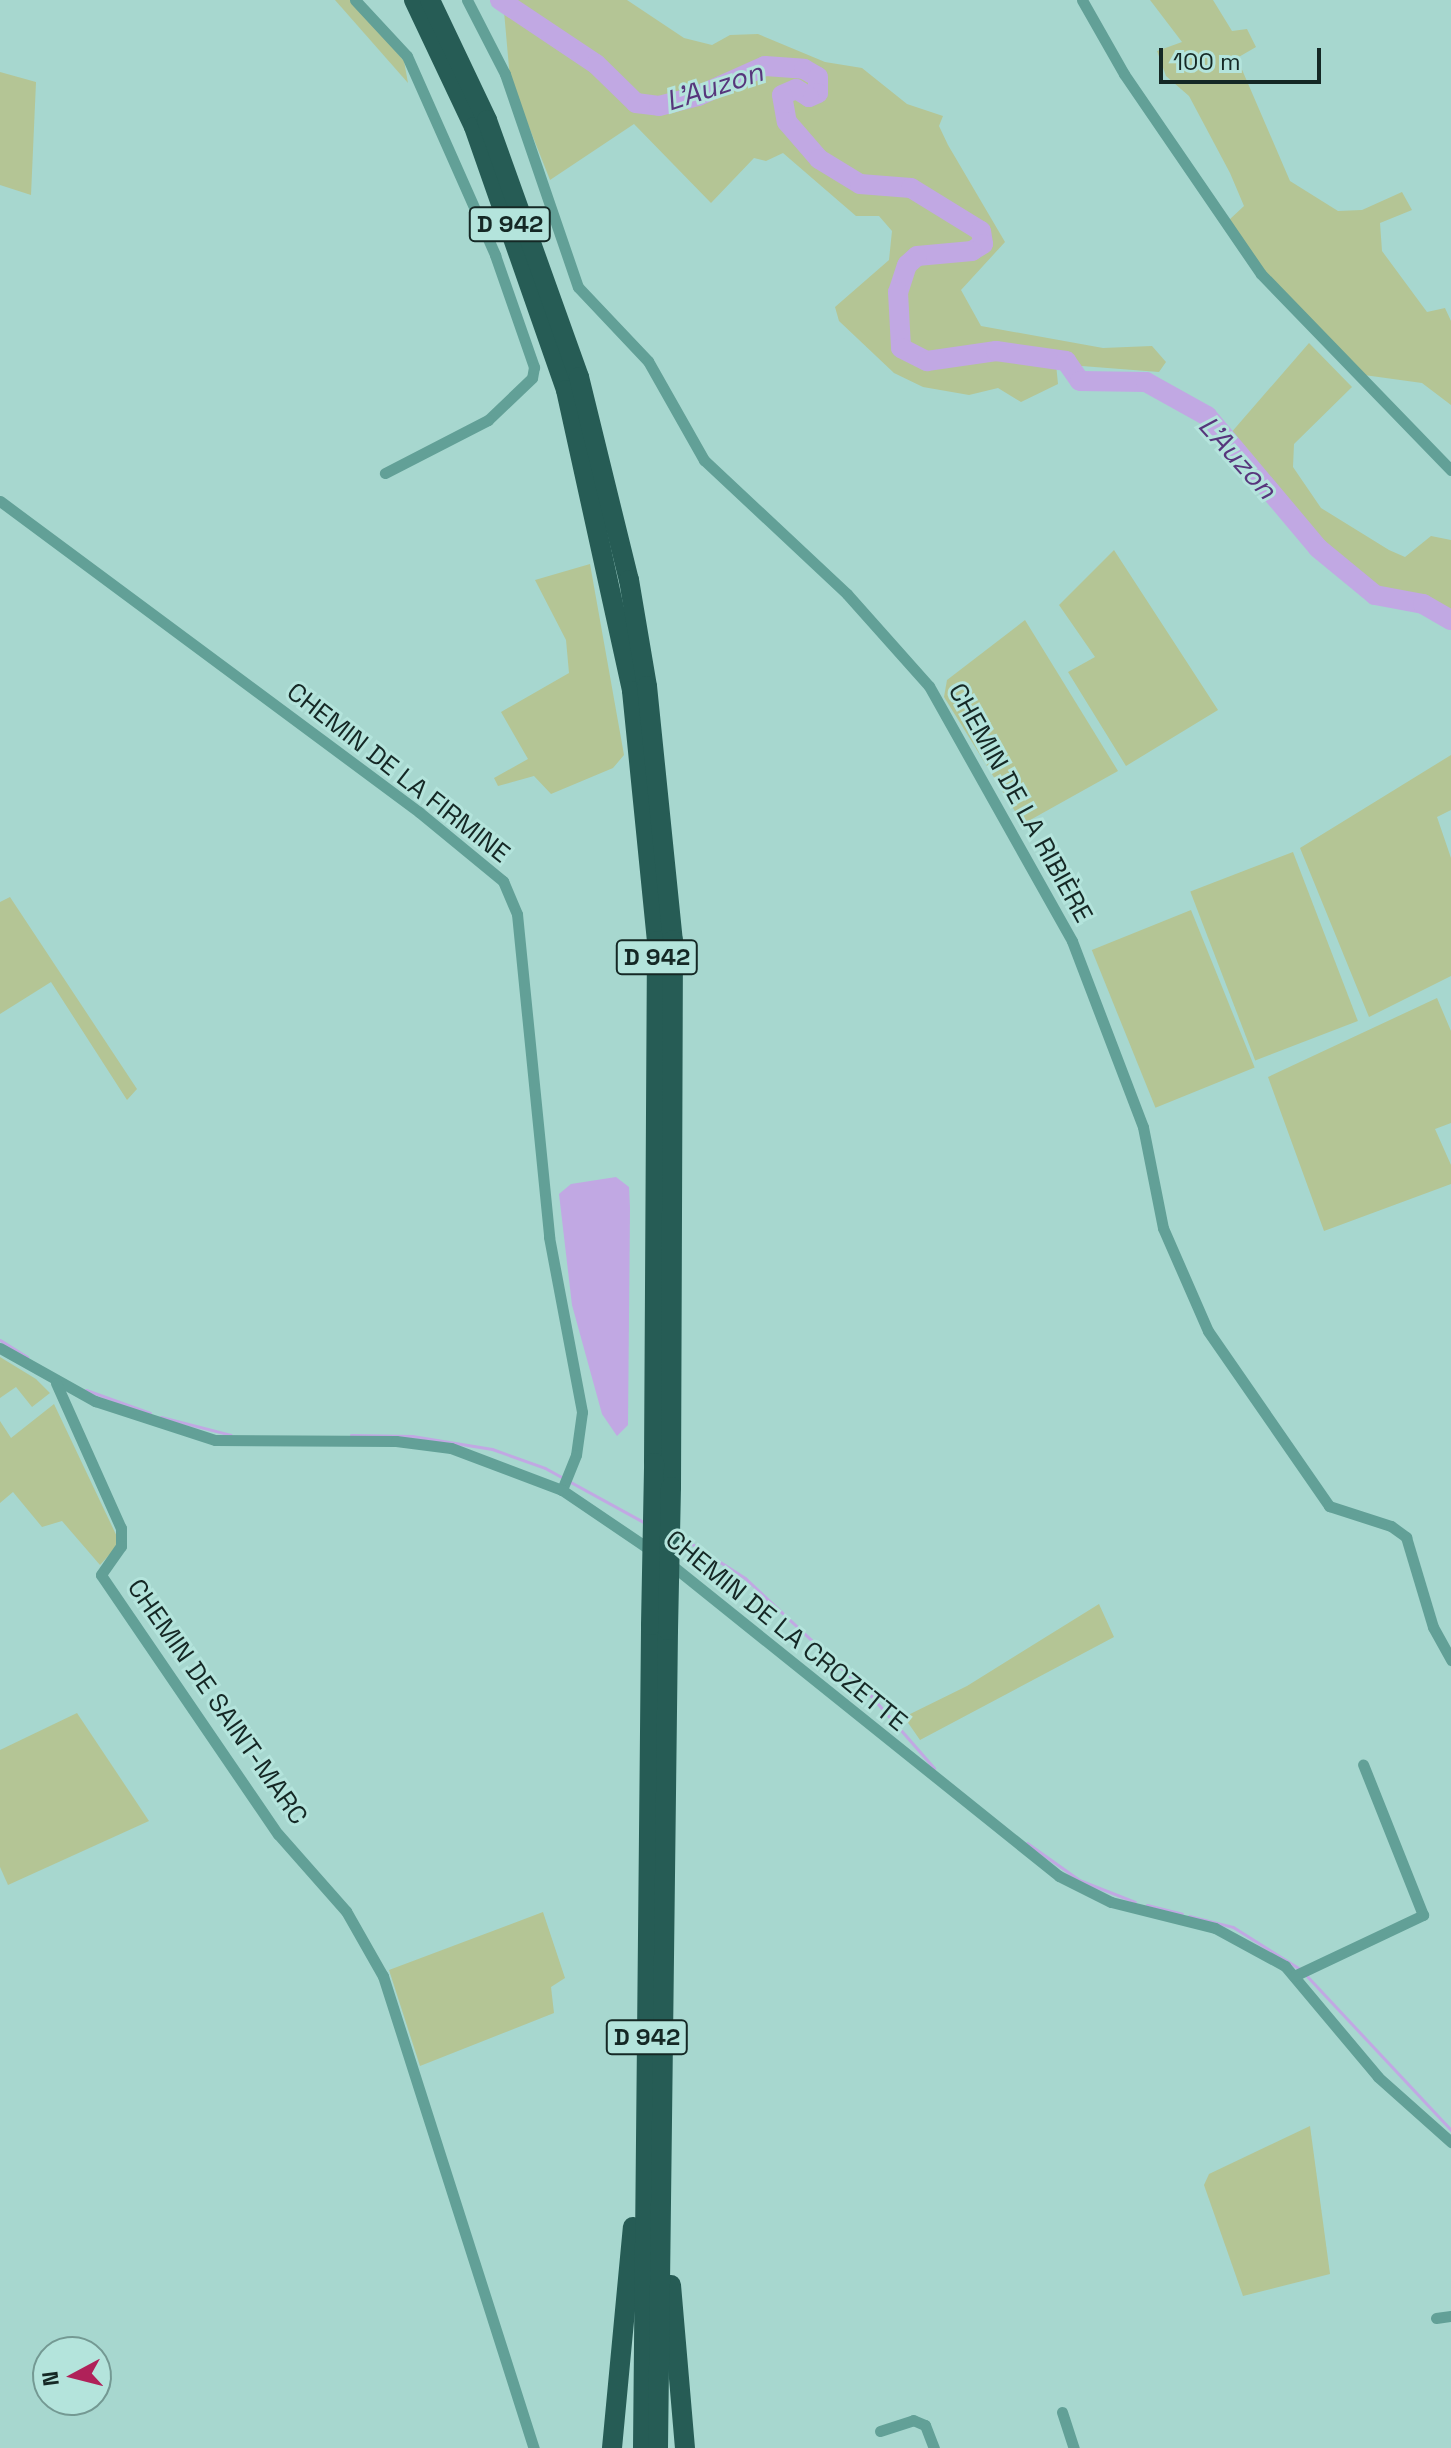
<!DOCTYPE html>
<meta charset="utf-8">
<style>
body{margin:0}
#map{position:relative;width:1451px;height:2448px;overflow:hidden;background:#a7d7cf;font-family:"Space Grotesk",sans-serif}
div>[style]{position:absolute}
.green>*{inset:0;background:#b4c595;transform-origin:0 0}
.water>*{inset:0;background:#c1a8e3}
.stream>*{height:3px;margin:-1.5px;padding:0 1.5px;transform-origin:1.5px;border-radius:1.5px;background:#c1a8e3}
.river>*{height:20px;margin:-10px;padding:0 10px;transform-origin:10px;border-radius:10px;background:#c1a8e3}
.street>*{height:11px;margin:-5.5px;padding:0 5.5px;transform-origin:5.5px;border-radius:5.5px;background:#62a097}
.highway>*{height:20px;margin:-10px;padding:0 10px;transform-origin:10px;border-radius:10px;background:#265c55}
.highway-bridge>*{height:20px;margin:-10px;padding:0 10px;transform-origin:10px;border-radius:10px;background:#265c55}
span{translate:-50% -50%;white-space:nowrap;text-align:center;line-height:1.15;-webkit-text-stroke:6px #b4e4dc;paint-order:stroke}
.shield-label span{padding:2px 6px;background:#b4e4dc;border:2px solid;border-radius:6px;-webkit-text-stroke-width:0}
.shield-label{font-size:24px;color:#152825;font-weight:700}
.street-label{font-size:26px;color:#152825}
.water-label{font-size:28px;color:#57367c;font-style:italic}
.north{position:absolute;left:32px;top:2336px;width:80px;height:80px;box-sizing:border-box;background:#b4e4dc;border:2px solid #749993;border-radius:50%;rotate:263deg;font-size:22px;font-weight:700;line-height:32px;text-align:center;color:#152825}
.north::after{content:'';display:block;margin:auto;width:28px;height:36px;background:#b02159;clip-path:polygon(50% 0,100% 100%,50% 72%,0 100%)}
.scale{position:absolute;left:1159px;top:48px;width:162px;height:36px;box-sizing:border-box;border:4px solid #152825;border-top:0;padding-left:10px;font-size:24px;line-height:28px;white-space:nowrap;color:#152825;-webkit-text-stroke:6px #b4e4dc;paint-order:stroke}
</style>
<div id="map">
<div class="green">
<div style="clip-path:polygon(335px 0,351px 0,363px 13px,404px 61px,408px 83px)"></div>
<div style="clip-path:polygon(503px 0,627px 0,684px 38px,712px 45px,730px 35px,758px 34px,825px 62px,862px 68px,907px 104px,943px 116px,939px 126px,948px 145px,1005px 242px,961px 290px,981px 326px,1103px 348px,1152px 346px,1166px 362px,1159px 372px,1056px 364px,1058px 384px,1021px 402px,998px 388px,969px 395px,923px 387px,894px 373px,839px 321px,835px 307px,889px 260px,892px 231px,879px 216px,856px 216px,783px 153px,766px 161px,754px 158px,711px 203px,634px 124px,550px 180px,510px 79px)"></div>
<div style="clip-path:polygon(1150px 0,1213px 0,1232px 31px,1247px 29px,1256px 47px,1237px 58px,1290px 181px,1338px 211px,1362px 210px,1402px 192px,1412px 210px,1380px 223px,1382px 251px,1427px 312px,1445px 308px,1451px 321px,1451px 405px,1422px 383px,1364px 375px,1268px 277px,1229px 220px,1244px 206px,1230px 173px,1189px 96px,1166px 76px,1157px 51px,1182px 42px)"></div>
<div style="clip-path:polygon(0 72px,36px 82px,31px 195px,0 185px)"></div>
<div style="clip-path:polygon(1309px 343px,1352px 387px,1294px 444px,1293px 467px,1321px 508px,1389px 550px,1405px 557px,1431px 536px,1451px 540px,1451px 614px,1425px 599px,1379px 591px,1322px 543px,1230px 434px)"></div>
<div style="clip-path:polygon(1114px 550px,1218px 710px,1126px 766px,1068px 672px,1095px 657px,1059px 605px)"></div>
<div style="clip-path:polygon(590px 564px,624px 755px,613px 768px,551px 794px,534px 776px,498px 786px,494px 778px,528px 759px,501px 712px,569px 673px,566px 640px,535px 580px)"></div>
<div style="clip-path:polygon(1025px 620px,1118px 771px,1023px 824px,944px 697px,947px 680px)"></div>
<div style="clip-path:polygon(1451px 755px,1451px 810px,1437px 817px,1451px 858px,1451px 976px,1369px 1017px,1300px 848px)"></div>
<div style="left:1293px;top:852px;width:181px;height:110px;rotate:69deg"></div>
<div style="clip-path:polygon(10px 897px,137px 1089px,127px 1100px,51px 982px,0 1014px,0 902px)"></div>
<div style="left:1191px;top:910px;width:170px;height:107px;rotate:68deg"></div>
<div style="clip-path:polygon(1437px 998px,1451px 1031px,1451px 1123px,1435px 1129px,1451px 1165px,1451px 1184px,1324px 1231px,1268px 1077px)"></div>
<div style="clip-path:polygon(0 1357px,36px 1379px,50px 1393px,32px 1407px,16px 1387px,0 1398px)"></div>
<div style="clip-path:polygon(54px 1404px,120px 1543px,100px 1565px,62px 1521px,42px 1527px,13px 1492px,0 1503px,0 1421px,11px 1438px)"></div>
<div style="clip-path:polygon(1099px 1604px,1114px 1637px,920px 1740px,904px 1717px,967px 1686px)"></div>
<div style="clip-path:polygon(77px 1713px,149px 1821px,8px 1885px,0 1867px,0 1750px)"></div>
<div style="clip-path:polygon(543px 1912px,565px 1978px,551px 1987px,554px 2013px,420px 2066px,389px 1970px)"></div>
<div style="clip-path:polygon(1310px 2126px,1330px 2274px,1243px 2296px,1204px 2185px,1209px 2174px)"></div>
</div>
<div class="water">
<div style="clip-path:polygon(616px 1177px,629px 1187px,630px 1208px,628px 1425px,617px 1436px,602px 1414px,572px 1305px,559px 1194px,571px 1184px)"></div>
</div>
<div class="stream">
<div style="left:0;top:1340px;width:32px;rotate:32deg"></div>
<div style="left:86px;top:1390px;width:68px;rotate:19.8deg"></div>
<div style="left:161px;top:1417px;width:72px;rotate:14.4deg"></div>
<div style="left:351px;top:1435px;width:61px;rotate:0.9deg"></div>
<div style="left:412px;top:1436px;width:81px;rotate:9.2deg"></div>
<div style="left:492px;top:1449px;width:56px;rotate:19.7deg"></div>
<div style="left:545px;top:1468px;width:114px;rotate:28.8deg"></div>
<div style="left:678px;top:1535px;width:80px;rotate:32.7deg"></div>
<div style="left:745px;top:1578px;width:173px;rotate:43.1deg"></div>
<div style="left:871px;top:1696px;width:96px;rotate:48.8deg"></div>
<div style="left:1027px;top:1843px;width:64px;rotate:35.4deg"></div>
<div style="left:1079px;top:1880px;width:60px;rotate:21.4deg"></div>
<div style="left:1147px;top:1905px;width:36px;rotate:14deg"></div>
<div style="left:1189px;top:1916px;width:45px;rotate:14deg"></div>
<div style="left:1233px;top:1927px;width:79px;rotate:32.1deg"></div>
<div style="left:1305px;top:1974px;width:214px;rotate:46.9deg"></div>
</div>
<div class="river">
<div style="left:500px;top:0;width:115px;rotate:33.7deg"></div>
<div style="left:596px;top:64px;width:56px;rotate:44.3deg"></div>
<div style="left:636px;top:103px;width:23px;rotate:7deg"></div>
<div style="left:659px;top:106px;width:40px;rotate:-14.4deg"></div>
<div style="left:698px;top:96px;width:73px;rotate:-24.1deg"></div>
<div style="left:765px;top:66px;width:39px;rotate:4deg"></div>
<div style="left:804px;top:69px;width:16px;rotate:30deg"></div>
<div style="left:818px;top:77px;width:16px;rotate:90deg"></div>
<div style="left:818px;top:93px;width:10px;rotate:156deg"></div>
<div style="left:809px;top:97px;width:15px;rotate:-148deg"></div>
<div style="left:796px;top:89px;width:15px;rotate:157deg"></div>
<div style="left:782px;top:95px;width:27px;rotate:80deg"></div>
<div style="left:787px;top:122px;width:49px;rotate:49.1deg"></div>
<div style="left:819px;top:159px;width:48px;rotate:31.4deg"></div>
<div style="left:860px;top:184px;width:51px;rotate:4.5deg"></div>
<div style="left:911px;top:188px;width:82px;rotate:31.6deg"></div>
<div style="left:981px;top:231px;width:13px;rotate:81deg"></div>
<div style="left:983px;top:244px;width:13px;rotate:148deg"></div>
<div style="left:972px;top:251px;width:55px;rotate:174.8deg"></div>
<div style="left:917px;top:256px;width:13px;rotate:138deg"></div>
<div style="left:907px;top:265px;width:28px;rotate:108deg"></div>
<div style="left:898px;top:292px;width:56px;rotate:86.9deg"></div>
<div style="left:901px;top:348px;width:29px;rotate:27deg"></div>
<div style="left:927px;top:361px;width:70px;rotate:-8.2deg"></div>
<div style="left:996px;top:351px;width:71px;rotate:8.1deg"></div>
<div style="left:1066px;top:361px;width:24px;rotate:55deg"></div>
<div style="left:1080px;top:381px;width:66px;rotate:0.9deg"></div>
<div style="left:1146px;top:382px;width:70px;rotate:29.1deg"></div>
<div style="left:1207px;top:416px;width:172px;rotate:49.9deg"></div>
<div style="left:1318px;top:548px;width:74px;rotate:39.5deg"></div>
<div style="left:1375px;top:595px;width:49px;rotate:10.6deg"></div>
<div style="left:1423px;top:604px;width:32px;rotate:30deg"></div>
</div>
<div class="street">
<div style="left:355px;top:0;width:76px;rotate:47.1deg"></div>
<div style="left:407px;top:56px;width:218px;rotate:66.1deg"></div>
<div style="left:495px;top:255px;width:119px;rotate:70.8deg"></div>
<div style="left:534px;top:367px;width:11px;rotate:100deg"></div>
<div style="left:532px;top:378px;width:61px;rotate:136.3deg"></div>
<div style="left:488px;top:420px;width:116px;rotate:152.8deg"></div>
<div style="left:467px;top:0;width:83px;rotate:62.8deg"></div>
<div style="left:505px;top:74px;width:225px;rotate:71.1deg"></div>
<div style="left:578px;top:287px;width:102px;rotate:46.6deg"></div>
<div style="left:648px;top:361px;width:114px;rotate:60.5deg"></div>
<div style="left:704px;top:460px;width:196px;rotate:43.1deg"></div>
<div style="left:847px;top:594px;width:123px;rotate:48.3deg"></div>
<div style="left:929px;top:686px;width:292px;rotate:60.7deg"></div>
<div style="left:1072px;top:941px;width:199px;rotate:69.1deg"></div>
<div style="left:1143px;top:1127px;width:103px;rotate:78.8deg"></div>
<div style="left:1163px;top:1228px;width:112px;rotate:66.4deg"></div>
<div style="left:1208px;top:1331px;width:213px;rotate:55.3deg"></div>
<div style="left:1329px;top:1506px;width:65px;rotate:17.9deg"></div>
<div style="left:1391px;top:1526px;width:19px;rotate:36deg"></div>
<div style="left:1406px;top:1537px;width:94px;rotate:73.3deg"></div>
<div style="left:1433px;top:1627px;width:38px;rotate:61deg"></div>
<div style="left:1082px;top:0;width:85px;rotate:60.4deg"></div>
<div style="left:1124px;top:74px;width:242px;rotate:55.6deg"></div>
<div style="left:1261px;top:274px;width:273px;rotate:45.9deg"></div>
<div style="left:0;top:501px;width:522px;rotate:36.58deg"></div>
<div style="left:419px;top:812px;width:109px;rotate:39.4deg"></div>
<div style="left:503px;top:881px;width:36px;rotate:67deg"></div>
<div style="left:517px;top:914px;width:325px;rotate:84.3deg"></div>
<div style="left:549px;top:1237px;width:178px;rotate:79.3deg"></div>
<div style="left:582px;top:1412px;width:43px;rotate:97.9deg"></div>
<div style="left:576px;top:1455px;width:38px;rotate:112deg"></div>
<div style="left:0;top:1348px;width:109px;rotate:29.2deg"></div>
<div style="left:95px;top:1401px;width:126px;rotate:18deg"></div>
<div style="left:215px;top:1440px;width:181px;rotate:0.3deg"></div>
<div style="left:396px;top:1441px;width:55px;rotate:7.3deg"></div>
<div style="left:451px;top:1448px;width:119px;rotate:20.7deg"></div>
<div style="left:562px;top:1490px;width:109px;rotate:34.1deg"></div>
<div style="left:56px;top:1383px;width:159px;rotate:65.9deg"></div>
<div style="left:121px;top:1528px;width:18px;rotate:90deg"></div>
<div style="left:121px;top:1546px;width:35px;rotate:125deg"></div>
<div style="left:101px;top:1575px;width:314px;rotate:55.7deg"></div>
<div style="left:278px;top:1834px;width:103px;rotate:48.6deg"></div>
<div style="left:346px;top:1911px;width:75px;rotate:60.4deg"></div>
<div style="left:383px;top:1976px;width:496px;rotate:72.3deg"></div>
<div style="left:669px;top:1563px;width:500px;rotate:38.75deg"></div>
<div style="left:1059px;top:1876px;width:58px;rotate:26.6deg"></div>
<div style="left:1111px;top:1902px;width:107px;rotate:14deg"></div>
<div style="left:1215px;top:1928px;width:80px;rotate:28.5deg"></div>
<div style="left:1285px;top:1966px;width:145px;rotate:50deg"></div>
<div style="left:1378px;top:2077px;width:98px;rotate:41.7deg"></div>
<div style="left:1294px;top:1976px;width:143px;rotate:-25.3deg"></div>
<div style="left:1423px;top:1915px;width:162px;rotate:-111.7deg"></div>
<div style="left:1436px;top:2318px;width:15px;rotate:-8deg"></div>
<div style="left:1062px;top:2412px;width:38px;rotate:72deg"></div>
<div style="left:880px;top:2431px;width:35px;rotate:-18deg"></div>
<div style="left:913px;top:2420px;width:13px;rotate:23deg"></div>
<div style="left:925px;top:2425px;width:25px;rotate:69deg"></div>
</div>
<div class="highway">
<div style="left:414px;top:0;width:140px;rotate:64.7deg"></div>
<div style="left:474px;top:127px;width:279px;rotate:70.7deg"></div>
<div style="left:566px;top:390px;width:308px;rotate:77.6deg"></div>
<div style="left:632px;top:691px;width:251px;rotate:84.3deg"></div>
<div style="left:657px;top:941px;width:522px;rotate:90.33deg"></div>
<div style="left:430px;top:0;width:133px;rotate:64.6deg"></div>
<div style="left:487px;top:120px;width:273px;rotate:70.3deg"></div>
<div style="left:579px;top:377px;width:209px;rotate:76.2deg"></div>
<div style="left:629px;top:580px;width:108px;rotate:80.4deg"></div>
<div style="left:647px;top:686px;width:255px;rotate:84.2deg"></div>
<div style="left:673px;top:940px;width:547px;rotate:90.21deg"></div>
<div style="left:671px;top:2285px;width:164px;rotate:85.1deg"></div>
<div style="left:612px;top:2448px;width:222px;rotate:-84.6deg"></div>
<div style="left:643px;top:2448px;width:823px;rotate:-89.44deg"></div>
<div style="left:658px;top:2448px;width:818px;rotate:-89.3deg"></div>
</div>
<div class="highway-bridge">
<div style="left:651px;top:1625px;width:162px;rotate:-88.9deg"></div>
<div style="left:668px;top:1630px;width:143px;rotate:-88.8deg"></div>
</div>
<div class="shield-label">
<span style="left:510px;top:224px">D 942</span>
<span style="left:657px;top:957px">D 942</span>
<span style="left:647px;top:2037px">D 942</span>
</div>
<div class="street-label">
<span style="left:398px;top:773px;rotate:38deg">CHEMIN DE LA FIRMINE</span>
<span style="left:1020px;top:803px;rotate:61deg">CHEMIN DE LA RIBIÈRE</span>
<span style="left:786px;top:1631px;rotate:39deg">CHEMIN DE LA CROZETTE</span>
<span style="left:217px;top:1702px;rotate:55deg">CHEMIN DE SAINT-MARC</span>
</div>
<div class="water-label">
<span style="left:714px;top:86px;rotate:-18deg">L'Auzon</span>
<span style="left:1238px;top:457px;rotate:48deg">L'Auzon</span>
</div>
<div class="north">N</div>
<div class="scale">100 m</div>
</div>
